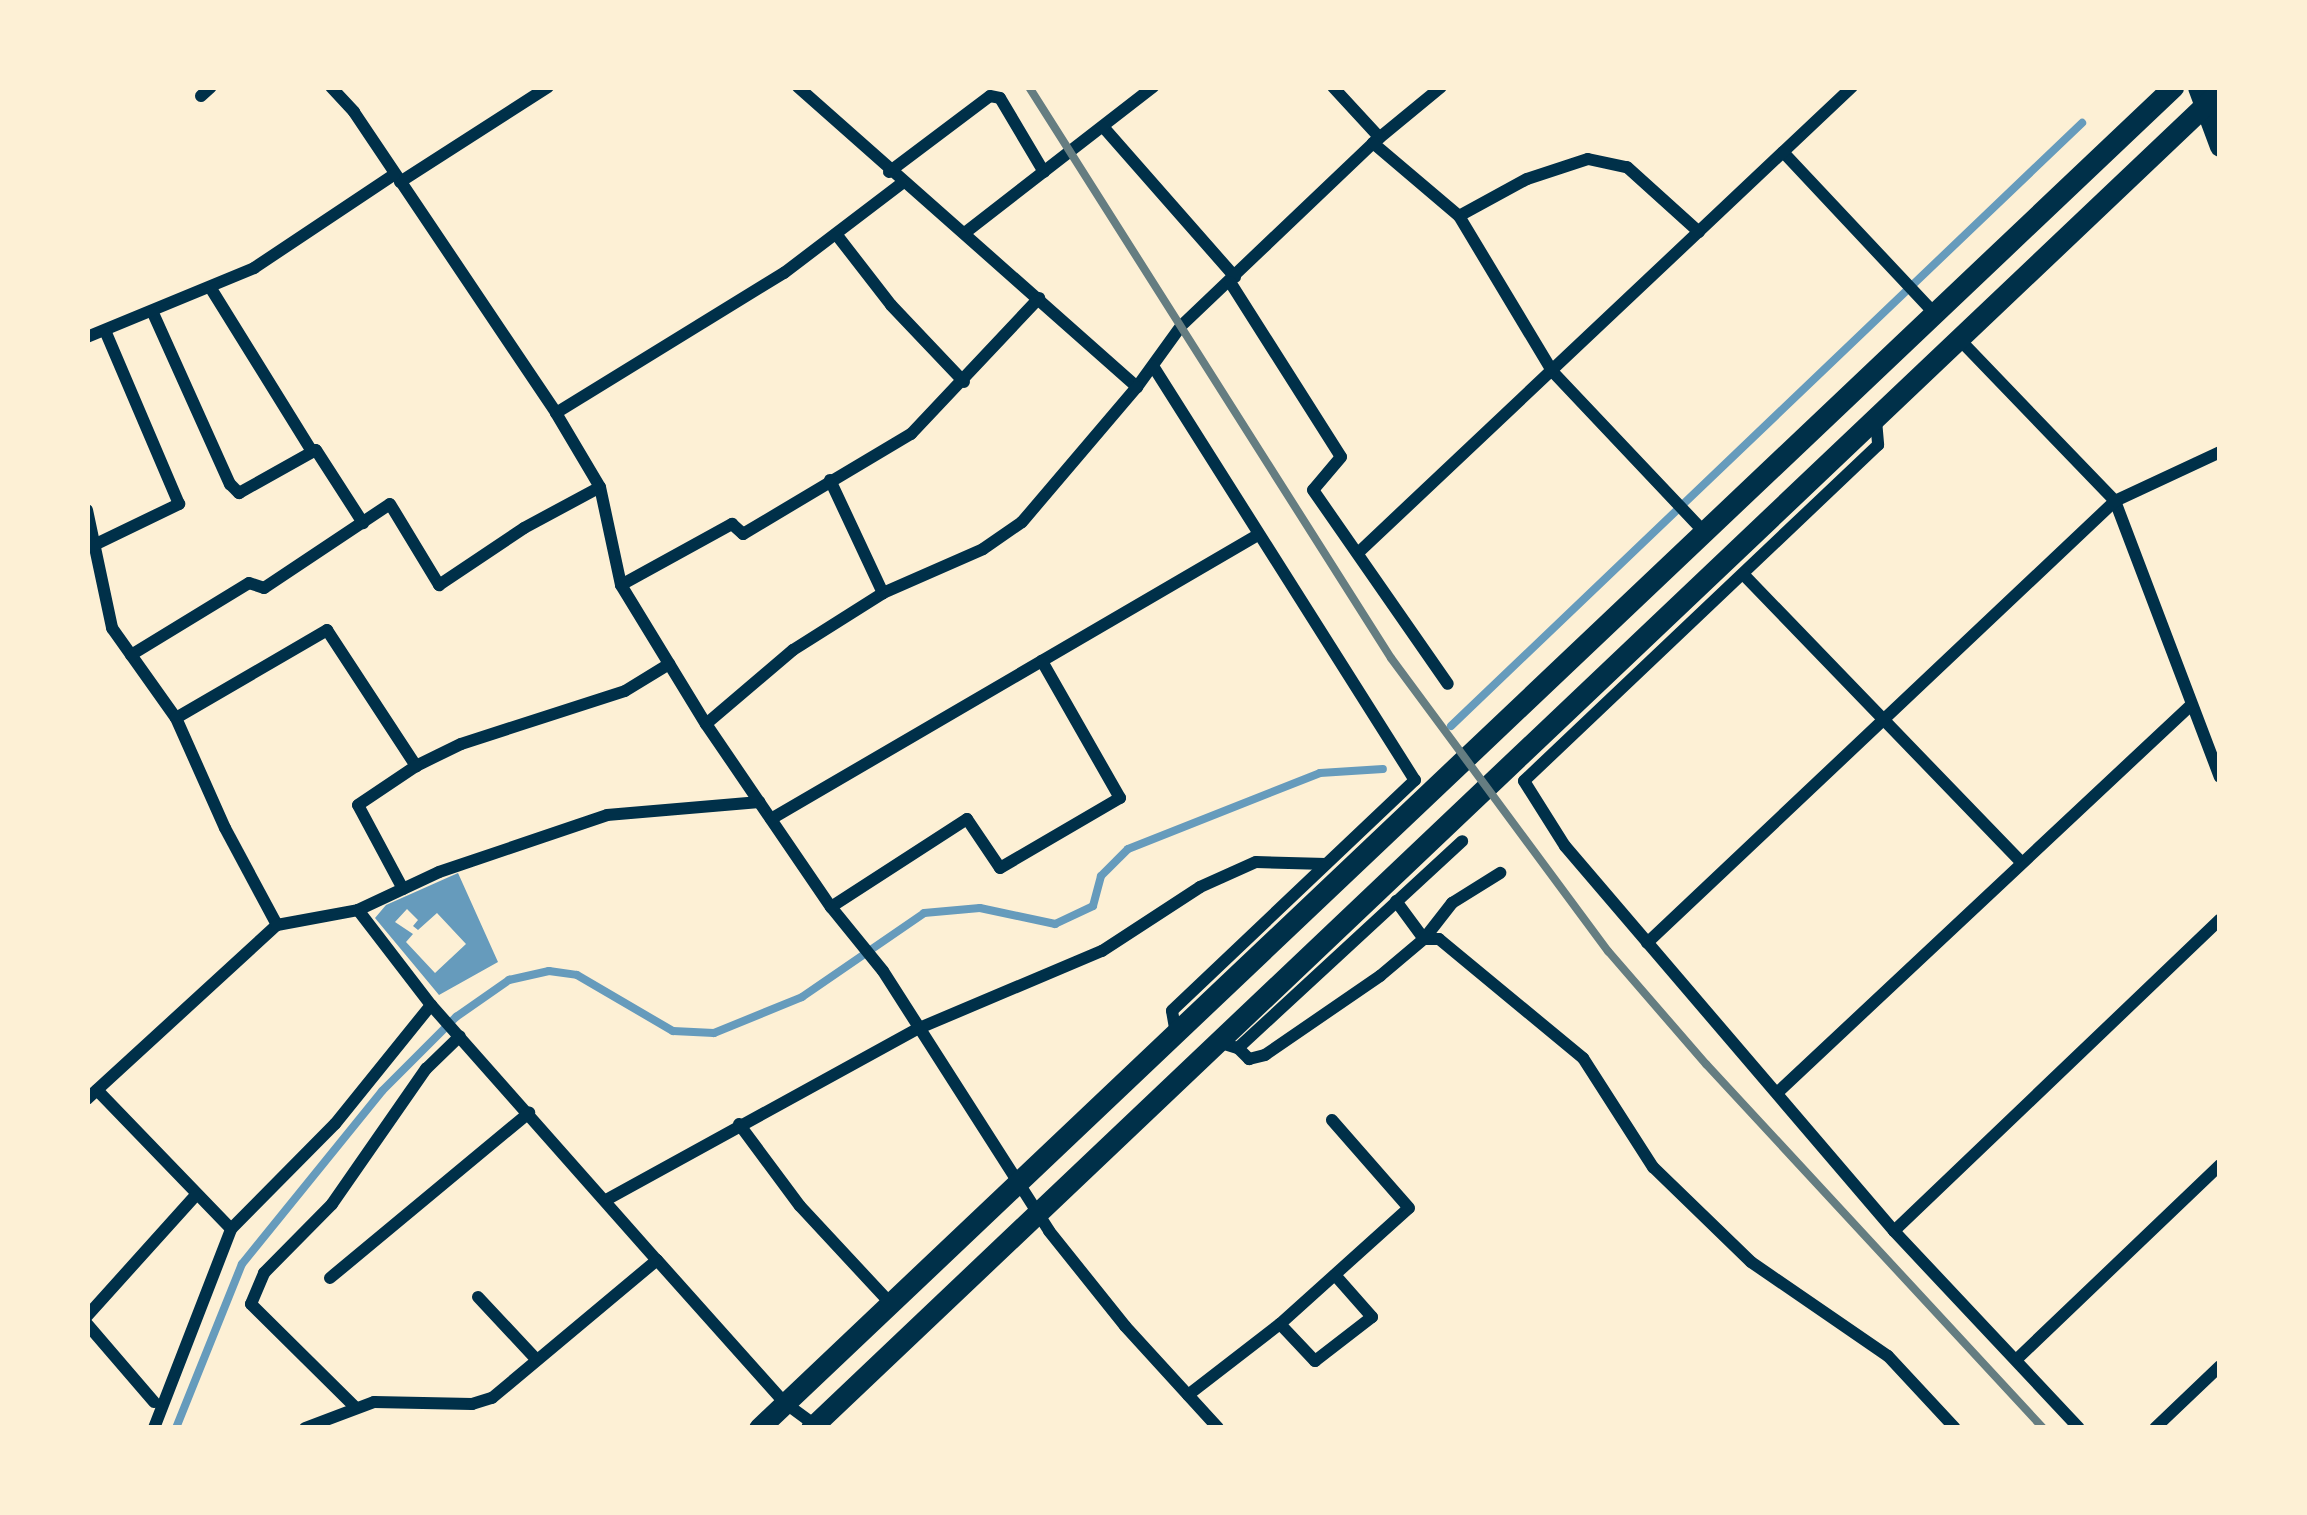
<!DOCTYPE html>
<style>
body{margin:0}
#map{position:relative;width:2307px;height:1515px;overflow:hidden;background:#fdf0d5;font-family:Cabin,sans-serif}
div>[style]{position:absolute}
.water>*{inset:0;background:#669bbc}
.stream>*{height:8px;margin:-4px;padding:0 4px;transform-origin:4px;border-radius:4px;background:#669bbc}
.minor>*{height:12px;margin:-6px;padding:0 6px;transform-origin:6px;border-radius:6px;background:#003049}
.primary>*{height:21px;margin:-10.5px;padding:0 10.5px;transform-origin:10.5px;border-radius:10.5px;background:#003049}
.trunk>*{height:21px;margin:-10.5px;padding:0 10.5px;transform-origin:10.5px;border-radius:10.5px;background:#003049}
.rail>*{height:8px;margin:-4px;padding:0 4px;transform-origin:4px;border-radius:4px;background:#657d81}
span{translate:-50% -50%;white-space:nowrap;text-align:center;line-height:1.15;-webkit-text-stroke:10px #fdf0d5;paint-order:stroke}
.frame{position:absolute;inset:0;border:90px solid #fdf0d5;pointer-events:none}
</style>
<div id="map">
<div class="water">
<div style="clip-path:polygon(evenodd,458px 873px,498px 962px,439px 995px,375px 918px,386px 905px,458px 873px,407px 909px,418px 920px,413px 926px,418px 930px,437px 913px,466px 944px,435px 973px,406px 942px,413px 934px,395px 922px,407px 909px)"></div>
</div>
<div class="stream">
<div style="left:1451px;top:726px;width:873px;rotate:-43.7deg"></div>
<div style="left:176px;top:1428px;width:177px;rotate:-68.1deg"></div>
<div style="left:242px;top:1264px;width:223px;rotate:-51deg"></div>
<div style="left:382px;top:1091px;width:105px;rotate:-45deg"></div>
<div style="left:456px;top:1017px;width:65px;rotate:-34.9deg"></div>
<div style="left:509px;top:980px;width:41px;rotate:-12.7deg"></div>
<div style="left:549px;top:971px;width:28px;rotate:8deg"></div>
<div style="left:577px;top:975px;width:111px;rotate:30.3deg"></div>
<div style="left:673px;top:1031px;width:41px;rotate:2.8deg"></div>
<div style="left:714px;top:1033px;width:95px;rotate:-22.2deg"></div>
<div style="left:802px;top:997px;width:148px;rotate:-34.5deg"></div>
<div style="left:924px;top:913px;width:56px;rotate:-5.1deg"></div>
<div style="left:980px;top:908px;width:77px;rotate:12deg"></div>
<div style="left:1055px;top:924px;width:42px;rotate:-25.3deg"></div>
<div style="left:1093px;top:906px;width:31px;rotate:-75deg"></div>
<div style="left:1101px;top:876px;width:38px;rotate:-45deg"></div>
<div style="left:1128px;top:849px;width:206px;rotate:-21.6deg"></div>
<div style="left:1320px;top:773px;width:63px;rotate:-3.6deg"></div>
</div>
<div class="minor">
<div style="left:331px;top:87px;width:34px;rotate:47deg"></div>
<div style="left:354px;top:112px;width:362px;rotate:56.1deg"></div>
<div style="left:556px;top:413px;width:86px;rotate:59.3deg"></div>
<div style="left:600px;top:487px;width:100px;rotate:77.9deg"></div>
<div style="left:621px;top:585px;width:163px;rotate:58.6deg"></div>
<div style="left:706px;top:724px;width:222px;rotate:55.7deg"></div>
<div style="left:831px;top:907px;width:82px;rotate:50.9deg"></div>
<div style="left:883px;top:971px;width:308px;rotate:57.4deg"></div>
<div style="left:1049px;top:1231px;width:122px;rotate:51.3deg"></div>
<div style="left:1125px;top:1326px;width:138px;rotate:47.6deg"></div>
<div style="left:798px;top:87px;width:453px;rotate:41.5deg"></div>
<div style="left:1137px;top:387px;width:75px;rotate:-54.2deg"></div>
<div style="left:1181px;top:326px;width:265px;rotate:-43.6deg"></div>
<div style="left:1373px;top:143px;width:88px;rotate:-39.5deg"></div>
<div style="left:1333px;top:87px;width:69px;rotate:47.3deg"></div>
<div style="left:201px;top:96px;width:13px;rotate:-42deg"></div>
<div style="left:1105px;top:129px;width:197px;rotate:48.7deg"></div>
<div style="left:1373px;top:143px;width:113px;rotate:40.3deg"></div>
<div style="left:1459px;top:216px;width:77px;rotate:-28.6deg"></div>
<div style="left:1527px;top:179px;width:64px;rotate:-18.2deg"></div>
<div style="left:1588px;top:159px;width:40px;rotate:12deg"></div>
<div style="left:1627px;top:167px;width:97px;rotate:42.1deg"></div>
<div style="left:1783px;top:152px;width:222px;rotate:46.8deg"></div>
<div style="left:889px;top:172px;width:126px;rotate:-37deg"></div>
<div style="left:990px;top:96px;width:10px;rotate:11deg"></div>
<div style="left:1000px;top:98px;width:86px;rotate:59.3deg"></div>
<div style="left:400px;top:182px;width:176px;rotate:-32.7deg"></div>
<div style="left:1459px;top:216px;width:181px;rotate:59deg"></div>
<div style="left:1552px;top:371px;width:223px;rotate:46.6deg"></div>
<div style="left:966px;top:232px;width:237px;rotate:-37.8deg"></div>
<div style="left:836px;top:234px;width:90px;rotate:52.2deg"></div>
<div style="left:891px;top:305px;width:106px;rotate:46.5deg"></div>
<div style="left:1230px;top:282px;width:207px;rotate:57.6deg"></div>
<div style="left:1341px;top:457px;width:43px;rotate:130.3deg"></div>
<div style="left:1313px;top:490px;width:236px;rotate:55.2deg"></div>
<div style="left:210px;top:287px;width:192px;rotate:58.2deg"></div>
<div style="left:153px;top:313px;width:188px;rotate:65.8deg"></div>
<div style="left:230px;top:484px;width:13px;rotate:45deg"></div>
<div style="left:239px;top:493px;width:88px;rotate:-29.2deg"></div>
<div style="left:316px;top:450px;width:87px;rotate:57.2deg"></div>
<div style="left:87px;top:337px;width:181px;rotate:-22.4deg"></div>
<div style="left:254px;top:268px;width:169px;rotate:-33.7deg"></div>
<div style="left:1961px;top:341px;width:222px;rotate:46.1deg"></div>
<div style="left:2115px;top:501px;width:295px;rotate:69.2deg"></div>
<div style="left:1153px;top:366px;width:490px;rotate:57.7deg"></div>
<div style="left:1415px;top:780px;width:335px;rotate:136.5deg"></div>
<div style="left:1172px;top:1011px;width:23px;rotate:80deg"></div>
<div style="left:556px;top:413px;width:268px;rotate:-31.6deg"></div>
<div style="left:784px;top:273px;width:147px;rotate:-37.3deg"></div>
<div style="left:1876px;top:420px;width:25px;rotate:85deg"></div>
<div style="left:1878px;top:445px;width:488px;rotate:136.5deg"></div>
<div style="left:1524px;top:781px;width:77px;rotate:57.8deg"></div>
<div style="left:1565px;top:846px;width:506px;rotate:49.48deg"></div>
<div style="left:1894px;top:1231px;width:270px;rotate:46.8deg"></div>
<div style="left:830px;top:480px;width:125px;rotate:64.9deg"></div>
<div style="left:87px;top:510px;width:121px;rotate:78deg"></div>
<div style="left:112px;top:628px;width:110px;rotate:54.6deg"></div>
<div style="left:176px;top:718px;width:120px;rotate:66deg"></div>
<div style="left:225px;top:828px;width:110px;rotate:61.8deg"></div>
<div style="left:92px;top:546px;width:97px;rotate:-25.8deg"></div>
<div style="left:179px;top:504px;width:186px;rotate:-113.1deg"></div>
<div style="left:1359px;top:552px;width:678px;rotate:-43.33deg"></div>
<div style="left:1743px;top:574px;width:400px;rotate:46deg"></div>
<div style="left:621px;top:585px;width:127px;rotate:-28.8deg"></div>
<div style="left:732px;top:524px;width:15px;rotate:42deg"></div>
<div style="left:743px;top:534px;width:196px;rotate:-30.8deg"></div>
<div style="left:911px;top:434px;width:187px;rotate:-46.7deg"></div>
<div style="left:131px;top:655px;width:138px;rotate:-31.4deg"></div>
<div style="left:249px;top:583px;width:16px;rotate:18deg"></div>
<div style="left:264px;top:588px;width:151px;rotate:-33.7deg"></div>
<div style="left:390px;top:504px;width:95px;rotate:58.8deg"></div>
<div style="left:439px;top:585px;width:102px;rotate:-33.8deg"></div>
<div style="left:524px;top:528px;width:86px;rotate:-28.3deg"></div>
<div style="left:176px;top:718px;width:175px;rotate:-30.2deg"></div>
<div style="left:327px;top:630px;width:163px;rotate:56.8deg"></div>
<div style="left:416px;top:766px;width:50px;rotate:-26.1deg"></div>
<div style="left:461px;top:744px;width:172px;rotate:-17.9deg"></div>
<div style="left:625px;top:691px;width:52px;rotate:-31.5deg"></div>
<div style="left:706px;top:724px;width:114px;rotate:-40.4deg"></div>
<div style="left:793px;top:650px;width:107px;rotate:-32.3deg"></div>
<div style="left:883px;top:593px;width:109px;rotate:-23.7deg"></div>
<div style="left:983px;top:549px;width:47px;rotate:-34.7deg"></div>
<div style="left:1022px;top:522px;width:177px;rotate:-49.6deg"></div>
<div style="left:771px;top:819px;width:562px;rotate:-30.26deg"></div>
<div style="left:403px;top:889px;width:95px;rotate:-118.2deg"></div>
<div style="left:358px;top:805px;width:70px;rotate:-33.9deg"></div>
<div style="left:1396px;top:901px;width:47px;rotate:53.6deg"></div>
<div style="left:1424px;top:939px;width:15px"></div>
<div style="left:1439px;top:939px;width:187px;rotate:39.6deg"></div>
<div style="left:1583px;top:1058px;width:130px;rotate:57.3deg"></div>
<div style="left:1653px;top:1167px;width:136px;rotate:44.1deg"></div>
<div style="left:1751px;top:1262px;width:166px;rotate:34.5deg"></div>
<div style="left:1888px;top:1356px;width:98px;rotate:47.1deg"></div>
<div style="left:831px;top:907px;width:162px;rotate:-32.9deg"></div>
<div style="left:967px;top:819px;width:59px;rotate:56deg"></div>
<div style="left:1000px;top:868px;width:139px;rotate:-30.3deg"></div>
<div style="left:1120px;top:798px;width:158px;rotate:-119.7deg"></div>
<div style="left:358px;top:910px;width:120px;rotate:52.5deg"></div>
<div style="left:431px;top:1005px;width:341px;rotate:48.5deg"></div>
<div style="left:657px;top:1260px;width:192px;rotate:48.2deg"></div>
<div style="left:785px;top:1403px;width:42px;rotate:36.3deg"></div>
<div style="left:1647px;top:943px;width:644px;rotate:-43.36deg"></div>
<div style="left:2115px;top:501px;width:116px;rotate:-25deg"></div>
<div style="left:1218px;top:1042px;width:21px;rotate:17deg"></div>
<div style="left:1238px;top:1048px;width:16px;rotate:45deg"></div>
<div style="left:1249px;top:1059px;width:16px;rotate:-14deg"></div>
<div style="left:1265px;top:1055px;width:140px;rotate:-34.5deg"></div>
<div style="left:1380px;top:976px;width:57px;rotate:-40.1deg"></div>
<div style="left:1424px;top:939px;width:46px;rotate:-52.1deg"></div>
<div style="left:1452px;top:903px;width:57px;rotate:-32deg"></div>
<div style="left:1238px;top:1048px;width:305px;rotate:-42.7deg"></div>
<div style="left:97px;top:1090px;width:193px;rotate:46deg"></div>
<div style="left:1777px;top:1093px;width:567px;rotate:-43.14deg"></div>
<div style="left:87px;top:1099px;width:258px;rotate:-42.5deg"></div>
<div style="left:277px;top:925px;width:82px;rotate:-10.5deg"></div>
<div style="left:358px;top:910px;width:89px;rotate:-25.1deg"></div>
<div style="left:439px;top:872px;width:177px;rotate:-18.7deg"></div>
<div style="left:607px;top:815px;width:153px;rotate:-4.9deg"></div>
<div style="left:739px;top:1124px;width:102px;rotate:53.4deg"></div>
<div style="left:800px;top:1206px;width:134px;rotate:47.1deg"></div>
<div style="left:606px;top:1200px;width:355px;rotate:-28.8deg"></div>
<div style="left:917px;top:1029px;width:201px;rotate:-22.9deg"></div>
<div style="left:1102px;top:951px;width:117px;rotate:-33.1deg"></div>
<div style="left:1200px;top:887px;width:61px;rotate:-24.1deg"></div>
<div style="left:1256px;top:862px;width:70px;rotate:1.6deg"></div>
<div style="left:1894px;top:1231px;width:451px;rotate:-43.7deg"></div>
<div style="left:330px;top:1278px;width:259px;rotate:-39.7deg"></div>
<div style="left:478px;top:1297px;width:86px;rotate:46.9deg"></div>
<div style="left:87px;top:1316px;width:163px;rotate:-48deg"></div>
<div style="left:87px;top:1324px;width:103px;rotate:49.3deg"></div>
<div style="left:1280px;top:1324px;width:51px;rotate:46.6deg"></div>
<div style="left:1315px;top:1361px;width:72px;rotate:-37.7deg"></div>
<div style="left:1372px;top:1317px;width:56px;rotate:-131.4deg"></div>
<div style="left:2017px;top:1359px;width:281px;rotate:-43.7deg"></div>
<div style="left:1188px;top:1395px;width:116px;rotate:-37.7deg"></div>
<div style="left:1280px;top:1324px;width:173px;rotate:-42deg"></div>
<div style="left:1409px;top:1208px;width:117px;rotate:-131.2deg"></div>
<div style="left:354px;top:1406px;width:145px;rotate:-135.3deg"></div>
<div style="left:251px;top:1304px;width:34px;rotate:-67deg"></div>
<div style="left:264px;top:1273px;width:97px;rotate:-45.4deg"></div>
<div style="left:332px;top:1204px;width:165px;rotate:-55.2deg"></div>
<div style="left:426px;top:1069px;width:47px;rotate:-44.1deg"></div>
<div style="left:154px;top:1428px;width:213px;rotate:-68.8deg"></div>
<div style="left:231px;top:1229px;width:148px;rotate:-45.3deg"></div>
<div style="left:335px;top:1124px;width:153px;rotate:-51.1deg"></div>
<div style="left:305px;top:1428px;width:74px;rotate:-20.6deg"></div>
<div style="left:374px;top:1402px;width:98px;rotate:1.2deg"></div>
<div style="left:472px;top:1404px;width:21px;rotate:-17deg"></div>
<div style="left:492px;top:1398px;width:215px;rotate:-39.9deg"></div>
<div style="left:2155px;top:1428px;width:90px;rotate:-43.6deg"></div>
</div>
<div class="primary">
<div style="left:2198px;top:87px;width:63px;rotate:69.6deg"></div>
</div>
<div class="trunk">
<div style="left:759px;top:1428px;width:1949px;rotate:-43.48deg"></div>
<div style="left:811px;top:1428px;width:1942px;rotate:-43.5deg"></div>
</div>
<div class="rail">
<div style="left:1029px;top:87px;width:676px;rotate:57.63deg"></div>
<div style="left:1391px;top:658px;width:365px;rotate:53.5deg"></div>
<div style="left:1608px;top:951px;width:150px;rotate:49.1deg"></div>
<div style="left:1706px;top:1064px;width:496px;rotate:47.2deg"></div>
</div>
<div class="frame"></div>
</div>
